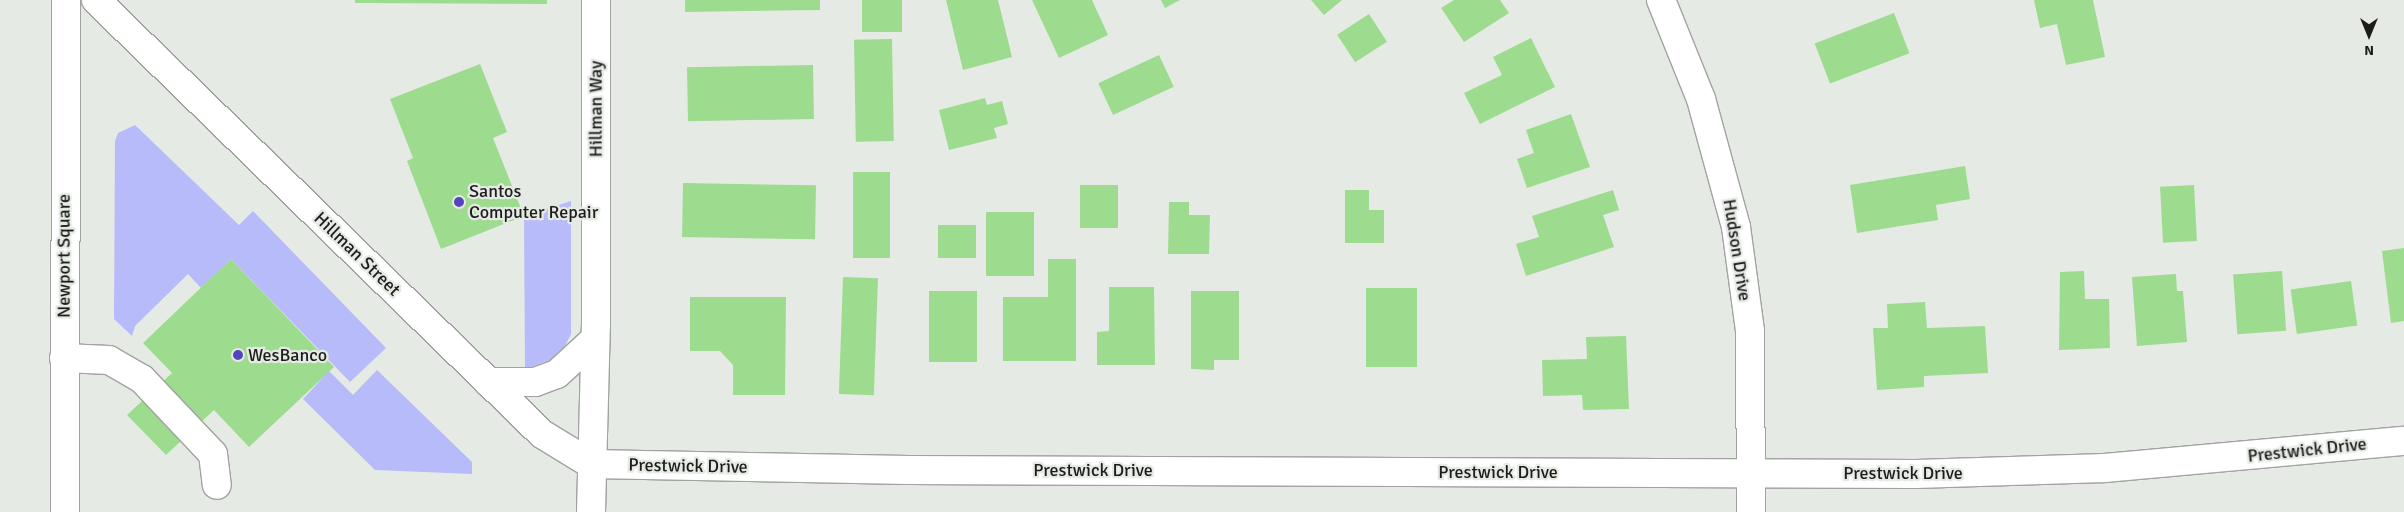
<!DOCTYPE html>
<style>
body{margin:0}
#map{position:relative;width:2404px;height:512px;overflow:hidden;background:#e6eae5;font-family:Signika,sans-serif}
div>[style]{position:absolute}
.green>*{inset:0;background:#b8bbf9}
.building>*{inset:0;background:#9ddb8f;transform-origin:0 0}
.roads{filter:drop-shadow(1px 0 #a0a39f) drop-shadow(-1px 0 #a0a39f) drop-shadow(0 1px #a0a39f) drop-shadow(0 -1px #a0a39f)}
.minor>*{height:28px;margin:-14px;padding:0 14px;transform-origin:14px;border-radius:14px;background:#fff}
.dots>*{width:14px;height:14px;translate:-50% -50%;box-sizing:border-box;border:2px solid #e6eae5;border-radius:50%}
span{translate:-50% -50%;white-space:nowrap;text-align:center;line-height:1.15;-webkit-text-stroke:4.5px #e6eae5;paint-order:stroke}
.street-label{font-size:18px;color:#1c1d1b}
.poi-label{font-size:18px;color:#1c1d1b}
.left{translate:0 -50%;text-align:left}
.north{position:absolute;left:2344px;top:10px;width:50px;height:50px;-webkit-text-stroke:4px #e6eae5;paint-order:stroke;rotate:180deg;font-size:14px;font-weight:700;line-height:20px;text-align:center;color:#1c1d1b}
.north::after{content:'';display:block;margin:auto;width:18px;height:22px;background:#1c1d1b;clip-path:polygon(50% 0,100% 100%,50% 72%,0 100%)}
</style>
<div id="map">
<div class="green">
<div style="clip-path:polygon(135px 125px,239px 225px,253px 211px,386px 348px,350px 382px,231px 259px,201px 288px,188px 274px,135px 326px,132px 336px,114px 319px,115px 141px,118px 133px)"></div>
<div style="clip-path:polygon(571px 201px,571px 334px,563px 350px,550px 360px,525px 369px,524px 216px)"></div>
<div style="clip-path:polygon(377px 370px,472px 462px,472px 474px,375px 470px,303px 399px,329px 371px,353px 395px)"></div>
</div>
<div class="building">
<div style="clip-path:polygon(355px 0,547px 0,547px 4px,355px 3px)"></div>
<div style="clip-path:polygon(685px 0,820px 0,820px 10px,685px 12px)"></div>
<div style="left:862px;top:0;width:40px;height:32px"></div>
<div style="clip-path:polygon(946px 0,998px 0,1012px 57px,963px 70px)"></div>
<div style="clip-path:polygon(1032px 0,1092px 0,1108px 35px,1059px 58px)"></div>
<div style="clip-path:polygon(1161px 0,1180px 0,1165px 8px)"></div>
<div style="clip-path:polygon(1311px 0,1342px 0,1324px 15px)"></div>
<div style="clip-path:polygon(1454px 0,1500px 0,1509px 13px,1464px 42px,1441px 8px)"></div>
<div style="clip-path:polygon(2034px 0,2093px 0,2105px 57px,2066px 65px,2057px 24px,2040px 28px)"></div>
<div style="left:1894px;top:13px;width:43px;height:85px;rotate:69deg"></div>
<div style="left:1369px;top:14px;width:33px;height:38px;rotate:57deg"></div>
<div style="clip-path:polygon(1531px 38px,1555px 87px,1480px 124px,1464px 93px,1502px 75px,1493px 57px)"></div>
<div style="left:892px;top:39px;width:102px;height:38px;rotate:89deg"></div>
<div style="left:1159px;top:55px;width:35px;height:67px;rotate:65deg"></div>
<div style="clip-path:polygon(480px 64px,507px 132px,493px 138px,524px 216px,441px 249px,407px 161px,413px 158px,390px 99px)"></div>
<div style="left:813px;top:65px;width:54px;height:126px;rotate:89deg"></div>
<div style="clip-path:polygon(985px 98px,987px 105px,1002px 101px,1008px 124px,994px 128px,997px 138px,949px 150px,939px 110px)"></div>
<div style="clip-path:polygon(1571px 114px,1590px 167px,1527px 188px,1517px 159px,1534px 153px,1526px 130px)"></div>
<div style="clip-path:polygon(1965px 166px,1970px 199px,1936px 205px,1938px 220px,1857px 233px,1850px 185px)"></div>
<div style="left:890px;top:172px;width:86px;height:37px;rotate:90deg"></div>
<div style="left:683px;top:183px;width:133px;height:54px;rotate:1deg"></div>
<div style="left:1080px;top:185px;width:38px;height:43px"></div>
<div style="left:2194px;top:185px;width:56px;height:34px;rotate:87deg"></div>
<div style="clip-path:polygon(1345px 190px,1369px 190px,1369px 210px,1384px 210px,1384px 243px,1345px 243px)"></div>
<div style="clip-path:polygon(1613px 190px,1619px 210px,1603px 215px,1614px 247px,1526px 276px,1516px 244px,1539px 237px,1532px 216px)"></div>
<div style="clip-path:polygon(1169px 202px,1189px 202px,1189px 215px,1210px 215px,1209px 254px,1168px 254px)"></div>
<div style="left:986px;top:212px;width:48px;height:64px"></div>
<div style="left:938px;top:225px;width:38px;height:33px"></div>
<div style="clip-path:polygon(2404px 248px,2404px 321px,2391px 323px,2382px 251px)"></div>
<div style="clip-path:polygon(231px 259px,334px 367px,249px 447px,214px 410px,166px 455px,127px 415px,172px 373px,143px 343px)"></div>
<div style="clip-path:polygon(1048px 259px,1076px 259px,1076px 361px,1003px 361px,1003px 297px,1048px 297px)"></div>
<div style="clip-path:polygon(2084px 271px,2085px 299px,2109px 299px,2110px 348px,2059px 350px,2060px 272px)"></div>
<div style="left:2282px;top:271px;width:60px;height:49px;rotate:86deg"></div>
<div style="clip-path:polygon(2176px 274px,2177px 291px,2183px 291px,2187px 342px,2137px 346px,2132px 277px)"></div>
<div style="left:843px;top:277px;width:35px;height:117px;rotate:2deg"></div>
<div style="left:2351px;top:281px;width:45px;height:61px;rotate:82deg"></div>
<div style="clip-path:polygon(1109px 287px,1154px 287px,1155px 365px,1097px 365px,1097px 332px,1109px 331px)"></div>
<div style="left:1366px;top:288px;width:51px;height:79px"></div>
<div style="left:977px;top:291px;width:71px;height:48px;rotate:90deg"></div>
<div style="clip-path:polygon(1191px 291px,1239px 291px,1239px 360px,1214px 360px,1214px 370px,1191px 369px)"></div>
<div style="clip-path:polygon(690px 297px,786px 297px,785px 395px,733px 395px,733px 365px,720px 351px,690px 351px)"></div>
<div style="clip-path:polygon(1925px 302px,1927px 328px,1985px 326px,1988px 373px,1924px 376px,1924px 387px,1877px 390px,1873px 328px,1888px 328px,1887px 304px)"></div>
<div style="clip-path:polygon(1626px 336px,1629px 409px,1583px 410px,1582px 395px,1543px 396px,1542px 360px,1587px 359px,1586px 337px)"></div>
</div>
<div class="roads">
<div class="minor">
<div style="left:96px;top:0;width:622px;rotate:44.22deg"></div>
<div style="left:542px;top:434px;width:57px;rotate:31.5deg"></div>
<div style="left:1661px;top:0;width:107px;rotate:68deg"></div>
<div style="left:1701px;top:99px;width:133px;rotate:74.7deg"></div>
<div style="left:1736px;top:227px;width:105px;rotate:82.3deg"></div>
<div style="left:1750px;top:331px;width:181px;rotate:89.7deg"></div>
<div style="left:64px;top:358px;width:45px;rotate:2.5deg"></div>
<div style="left:109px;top:360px;width:38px;rotate:30deg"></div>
<div style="left:142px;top:379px;width:103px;rotate:46.6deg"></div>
<div style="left:213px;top:454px;width:31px;rotate:83deg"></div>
<div style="left:488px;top:382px;width:47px"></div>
<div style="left:535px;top:382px;width:23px;rotate:-20deg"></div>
<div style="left:557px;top:374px;width:52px;rotate:-42.6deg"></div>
<div style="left:591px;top:464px;width:317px;rotate:1.1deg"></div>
<div style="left:908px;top:470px;width:1008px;rotate:0.23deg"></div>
<div style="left:1916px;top:474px;width:189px;rotate:-1.8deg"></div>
<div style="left:2105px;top:468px;width:300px;rotate:-5.2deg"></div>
<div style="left:65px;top:512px;width:512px;rotate:-89.89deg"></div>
<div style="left:591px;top:512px;width:186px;rotate:-88.5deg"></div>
<div style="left:596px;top:326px;width:326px;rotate:-90deg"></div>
</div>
</div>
<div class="dots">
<div style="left:459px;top:202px;background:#5346bd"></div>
<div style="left:238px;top:355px;background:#5346bd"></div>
</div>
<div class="street-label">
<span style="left:596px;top:109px;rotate:-90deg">Hillman Way</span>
<span style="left:1737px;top:250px;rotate:81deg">Hudson Drive</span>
<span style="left:357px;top:254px;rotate:44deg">Hillman Street</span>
<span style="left:64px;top:256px;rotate:-90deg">Newport Square</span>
<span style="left:2307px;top:450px;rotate:-6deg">Prestwick Drive</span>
<span style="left:688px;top:466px;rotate:1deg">Prestwick Drive</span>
<span style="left:1093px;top:470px">Prestwick Drive</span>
<span style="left:1498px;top:472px">Prestwick Drive</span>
<span style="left:1903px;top:473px">Prestwick Drive</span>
</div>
<div class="poi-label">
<span class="left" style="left:469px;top:202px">Santos<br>Computer Repair</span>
<span class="left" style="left:248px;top:355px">WesBanco</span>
</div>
<div class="north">N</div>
</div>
